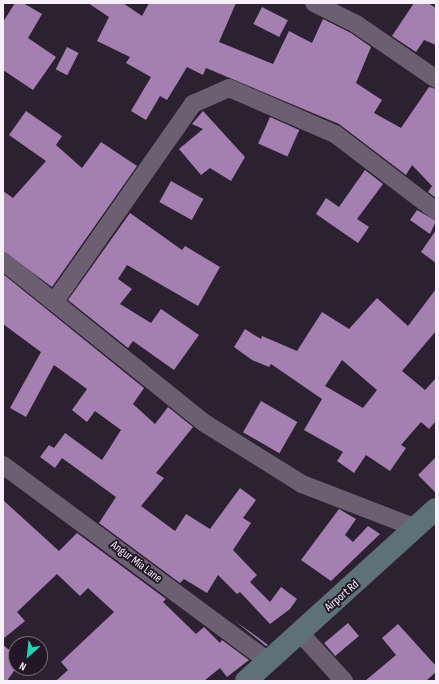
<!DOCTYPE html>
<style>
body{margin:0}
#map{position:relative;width:439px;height:684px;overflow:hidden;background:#2c2131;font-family:"Sofia Sans Condensed",sans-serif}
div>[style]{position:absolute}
.building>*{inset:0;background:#a480b1;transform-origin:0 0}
.street>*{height:18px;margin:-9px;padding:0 9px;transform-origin:9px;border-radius:9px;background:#6d5f72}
.secondary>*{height:22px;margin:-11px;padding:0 11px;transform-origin:11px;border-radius:11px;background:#5d7278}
span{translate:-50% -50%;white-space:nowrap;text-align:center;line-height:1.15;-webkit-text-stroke:4px #231727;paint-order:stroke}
.street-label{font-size:12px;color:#f7effa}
.frame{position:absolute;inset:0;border:4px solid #f7effa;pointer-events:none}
.north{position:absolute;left:8px;top:636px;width:40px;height:40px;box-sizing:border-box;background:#231727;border:1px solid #786d7b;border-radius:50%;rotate:207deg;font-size:11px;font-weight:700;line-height:16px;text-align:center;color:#f7effa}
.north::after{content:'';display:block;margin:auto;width:14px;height:18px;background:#1cd5b1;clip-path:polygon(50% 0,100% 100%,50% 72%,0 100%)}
</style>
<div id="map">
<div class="building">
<div style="clip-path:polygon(15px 3px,23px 3px,42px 14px,28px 38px,56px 57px,33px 90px,3px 70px,3px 22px)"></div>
<div style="clip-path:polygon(88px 3px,123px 3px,142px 16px,149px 3px,236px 3px,219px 42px,273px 64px,289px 31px,312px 43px,323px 19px,351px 33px,371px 47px,356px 83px,382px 100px,374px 113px,401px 128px,429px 87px,436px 89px,436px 198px,428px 192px,432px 186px,412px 165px,406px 175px,339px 124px,206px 68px,203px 75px,187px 67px,167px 100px,160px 96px,146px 120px,131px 111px,151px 77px,126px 63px,130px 57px,97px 41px,109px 17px)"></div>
<div style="clip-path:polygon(414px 3px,428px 3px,436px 8px,436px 45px,424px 40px,416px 52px,392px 36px)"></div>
<div style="left:262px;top:7px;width:29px;height:19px;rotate:27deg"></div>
<div style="left:67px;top:47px;width:13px;height:25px;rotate:27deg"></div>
<div style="clip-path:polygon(26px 111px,62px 136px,56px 145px,82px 168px,101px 142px,137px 166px,52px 287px,3px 251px,3px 191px,13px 198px,46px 161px,9px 135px)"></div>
<div style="clip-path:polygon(203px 111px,245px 157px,231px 181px,210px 168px,201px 175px,179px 149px,203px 129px,192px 124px)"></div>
<div style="left:270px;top:117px;width:32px;height:29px;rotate:24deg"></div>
<div style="clip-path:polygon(365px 170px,383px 184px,357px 219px,369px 227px,358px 243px,316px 214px,326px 198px,339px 207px)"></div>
<div style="left:171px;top:181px;width:37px;height:24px;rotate:29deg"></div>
<div style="clip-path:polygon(417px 210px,436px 221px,430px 234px,410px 220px)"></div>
<div style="clip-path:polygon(130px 213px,182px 250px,185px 246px,220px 267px,198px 306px,127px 265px,118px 279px,132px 289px,120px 304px,151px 323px,161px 309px,199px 335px,174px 370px,133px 341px,128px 348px,68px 300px)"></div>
<div style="clip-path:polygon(436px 230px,436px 263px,421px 252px)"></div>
<div style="clip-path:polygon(3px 274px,144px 388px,133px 404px,155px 424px,168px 407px,193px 427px,156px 473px,164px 478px,141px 506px,175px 531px,186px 514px,210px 529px,240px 488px,256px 500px,243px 518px,251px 523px,233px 550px,257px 575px,250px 582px,270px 602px,281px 587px,297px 599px,290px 609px,270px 624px,240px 592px,237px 594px,218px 575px,207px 593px,184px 579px,180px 583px,99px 523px,116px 497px,62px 458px,55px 468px,40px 457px,49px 445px,54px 448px,65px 433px,102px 460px,121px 430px,95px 411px,87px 422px,72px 410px,87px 389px,54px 365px,26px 417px,10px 408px,41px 352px,3px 324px)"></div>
<div style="clip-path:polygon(evenodd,436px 289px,436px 331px,402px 371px,425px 390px,436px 378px,436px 421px,429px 429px,421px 422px,401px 445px,406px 448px,390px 471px,366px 455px,354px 473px,337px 461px,343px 452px,304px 430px,322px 399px,271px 364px,269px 367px,252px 360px,234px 347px,245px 329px,261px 339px,262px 336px,297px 351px,322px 312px,349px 329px,377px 298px,408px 326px,436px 289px,342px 360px,377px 390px,363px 408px,325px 386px,342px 360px)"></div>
<div style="left:261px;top:401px;width:42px;height:36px;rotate:30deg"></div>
<div style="clip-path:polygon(436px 457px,436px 493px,418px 475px)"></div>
<div style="clip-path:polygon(3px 500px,59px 551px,77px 533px,166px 599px,163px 602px,196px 634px,204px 627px,220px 643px,222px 640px,249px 660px,227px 677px,220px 668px,204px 681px,56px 681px,68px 670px,61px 662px,114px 612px,88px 588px,80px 596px,57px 574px,17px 612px,25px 621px,3px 639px)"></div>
<div style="clip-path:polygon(339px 509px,356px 519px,345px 535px,353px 542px,368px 526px,380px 534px,331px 581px,301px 560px)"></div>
<div style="clip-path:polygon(235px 621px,256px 636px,268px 645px,266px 646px)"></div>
<div style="left:348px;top:623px;width:17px;height:31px;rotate:50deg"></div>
<div style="clip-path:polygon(398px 624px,436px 666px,436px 672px,426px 681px,365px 681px,396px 655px,382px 638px)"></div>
<div style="clip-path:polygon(3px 645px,16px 655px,16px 668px,7px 681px,3px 681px)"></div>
</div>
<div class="street">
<div style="left:314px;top:3px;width:47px;rotate:26.6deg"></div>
<div style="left:356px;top:24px;width:97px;rotate:34.5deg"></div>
<div style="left:3px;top:261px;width:260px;rotate:38.8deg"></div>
<div style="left:206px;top:424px;width:113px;rotate:32deg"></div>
<div style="left:302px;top:484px;width:122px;rotate:21.1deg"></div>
<div style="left:55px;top:301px;width:241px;rotate:-55deg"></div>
<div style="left:193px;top:104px;width:39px;rotate:-24deg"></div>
<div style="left:229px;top:88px;width:116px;rotate:23.5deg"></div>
<div style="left:335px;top:134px;width:127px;rotate:37.3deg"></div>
<div style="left:3px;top:465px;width:330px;rotate:36.5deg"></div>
<div style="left:300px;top:633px;width:65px;rotate:47.5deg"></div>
</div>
<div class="secondary">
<div style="left:246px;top:681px;width:256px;rotate:-42.2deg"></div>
</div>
<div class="street-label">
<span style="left:136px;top:562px;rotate:37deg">Angur Mia Lane</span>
<span style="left:342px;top:596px;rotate:-41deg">Airport Rd</span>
</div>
<div class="frame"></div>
<div class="north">N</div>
</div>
